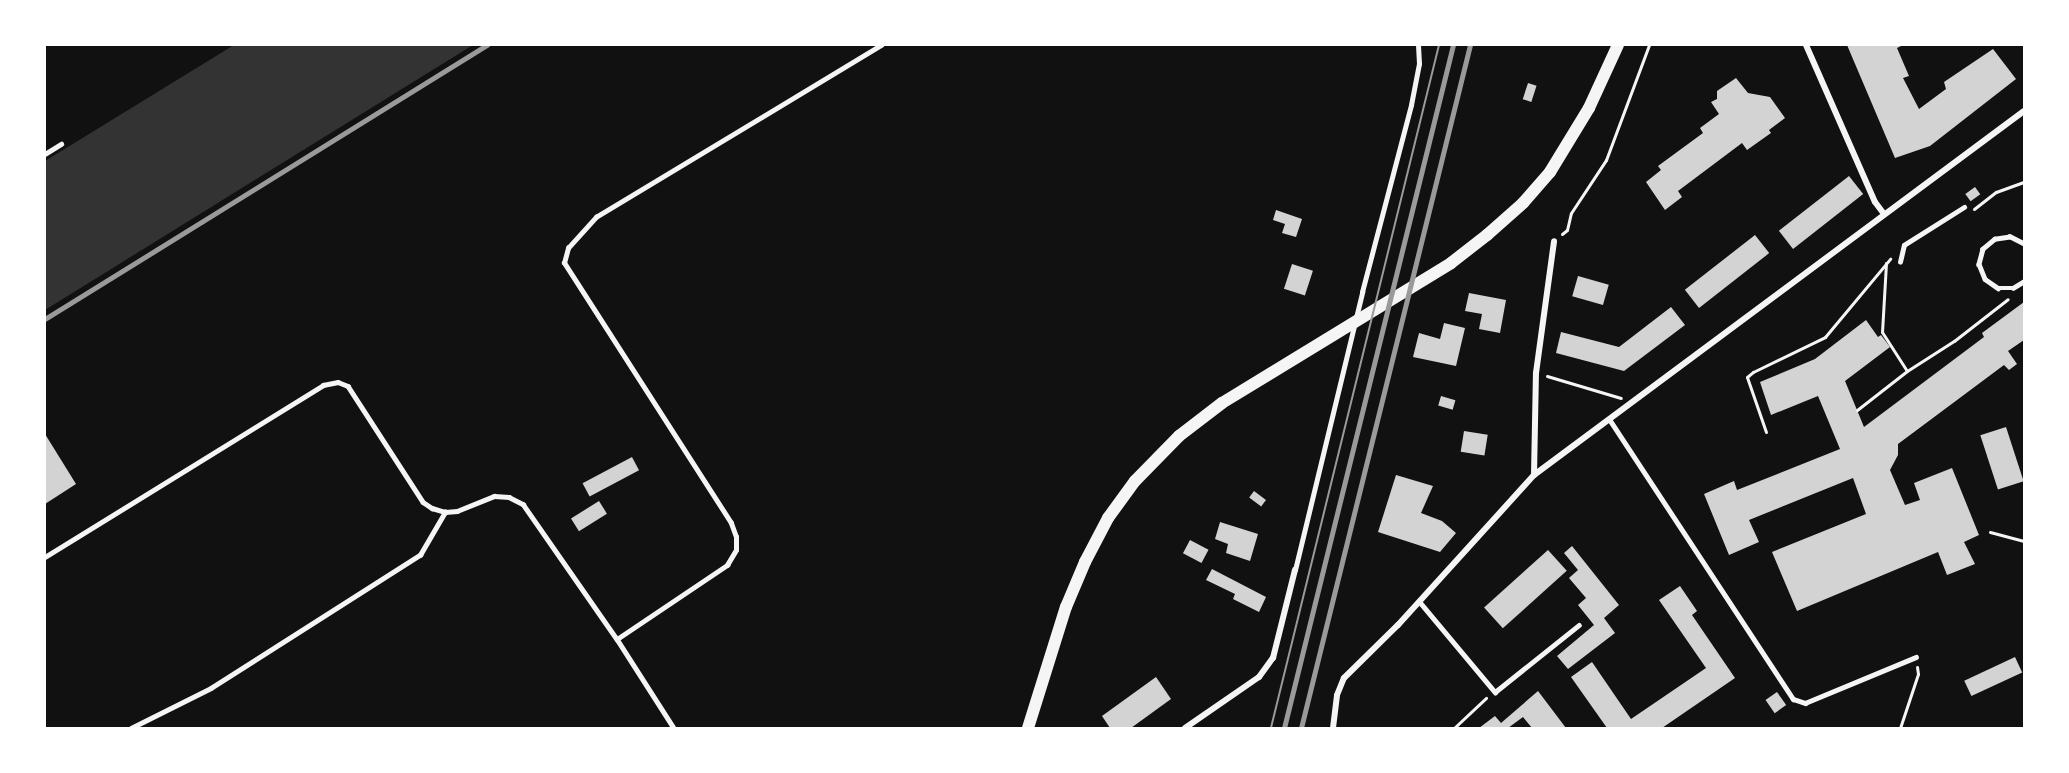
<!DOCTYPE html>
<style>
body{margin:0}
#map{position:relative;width:2069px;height:773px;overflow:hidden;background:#111;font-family:Barlow,sans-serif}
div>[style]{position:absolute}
.water>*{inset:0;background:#333}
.building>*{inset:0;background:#d3d3d3;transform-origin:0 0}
.path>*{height:3px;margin:-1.5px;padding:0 1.5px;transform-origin:1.5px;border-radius:1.5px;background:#f5f5f5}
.service>*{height:4.5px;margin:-2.25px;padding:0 2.25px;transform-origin:2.25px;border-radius:2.25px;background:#f5f5f5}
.minor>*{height:6px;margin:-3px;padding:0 3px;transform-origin:3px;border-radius:3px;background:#f5f5f5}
.secondary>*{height:12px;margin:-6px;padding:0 6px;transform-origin:6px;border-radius:6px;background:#f5f5f5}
.tram>*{height:1.5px;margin:-0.75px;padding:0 0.75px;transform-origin:0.75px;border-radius:0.75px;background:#9a9a9a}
.rail>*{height:4.5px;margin:-2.25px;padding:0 2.25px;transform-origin:2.25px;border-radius:2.25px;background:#9a9a9a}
span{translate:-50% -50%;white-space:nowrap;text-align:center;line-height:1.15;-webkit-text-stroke:6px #fff;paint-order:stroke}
.frame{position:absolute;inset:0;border:46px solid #fff;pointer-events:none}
</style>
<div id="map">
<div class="water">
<div style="clip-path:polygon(234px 45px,473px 45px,45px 310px,45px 161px)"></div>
</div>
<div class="building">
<div style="clip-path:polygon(1847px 45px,1903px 45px,1897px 48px,1909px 76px,1903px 78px,1919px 109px,1946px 89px,1944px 82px,1993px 49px,2016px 79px,1930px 146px,1895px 158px)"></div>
<div style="clip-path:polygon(1736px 78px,1748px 93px,1770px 97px,1785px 118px,1769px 130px,1771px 133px,1747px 150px,1742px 143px,1678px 191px,1682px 197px,1665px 210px,1646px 182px,1661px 170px,1658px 166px,1703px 133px,1700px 128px,1719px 114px,1711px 102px,1717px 99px,1717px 91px)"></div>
<div style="left:1528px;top:83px;width:9px;height:17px;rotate:18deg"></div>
<div style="left:1849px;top:176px;width:23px;height:89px;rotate:52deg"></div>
<div style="left:1975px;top:187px;width:9px;height:12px;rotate:54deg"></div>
<div style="clip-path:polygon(1276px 210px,1302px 219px,1296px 237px,1282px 233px,1285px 224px,1273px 220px)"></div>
<div style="left:1755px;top:235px;width:23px;height:89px;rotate:52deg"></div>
<div style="left:1292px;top:264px;width:22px;height:26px;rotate:18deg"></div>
<div style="left:1578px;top:276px;width:32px;height:21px;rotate:16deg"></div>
<div style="clip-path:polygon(1469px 293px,1506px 300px,1500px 333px,1479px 329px,1482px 314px,1465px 311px)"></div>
<div style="clip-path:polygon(2024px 302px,2024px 340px,2008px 351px,2017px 364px,2009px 370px,2004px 365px,1898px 444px,1898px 455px,1890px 470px,1905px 505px,1920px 500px,1914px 483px,1952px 468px,1979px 535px,1964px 542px,1975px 564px,1947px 575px,1938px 552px,1797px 611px,1772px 552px,1866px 514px,1853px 478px,1749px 520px,1759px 542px,1729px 555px,1704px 494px,1734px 481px,1737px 490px,1840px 449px,1818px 396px,1771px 415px,1760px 382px,1815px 359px,1866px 320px,1878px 337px,1881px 335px,1890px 347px,1845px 381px,1864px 427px,1984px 337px,1982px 333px)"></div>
<div style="clip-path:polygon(1671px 307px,1685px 325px,1624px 371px,1556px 353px,1561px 332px,1619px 347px)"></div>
<div style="clip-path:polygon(1444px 323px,1465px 328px,1456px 366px,1413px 357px,1419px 333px,1440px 339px)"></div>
<div style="left:1441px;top:396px;width:15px;height:10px;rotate:16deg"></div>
<div style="left:2006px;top:427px;width:57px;height:27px;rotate:72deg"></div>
<div style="left:1464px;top:431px;width:24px;height:21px;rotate:9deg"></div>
<div style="clip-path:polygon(45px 434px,76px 484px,45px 504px)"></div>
<div style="left:632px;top:457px;width:15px;height:56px;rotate:62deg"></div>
<div style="clip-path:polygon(1396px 475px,1433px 486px,1421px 513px,1442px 521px,1456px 533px,1440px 552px,1378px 532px)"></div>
<div style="left:1254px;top:491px;width:15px;height:8px;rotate:37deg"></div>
<div style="left:599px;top:501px;width:15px;height:33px;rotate:58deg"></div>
<div style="clip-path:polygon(1220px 522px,1258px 534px,1250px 561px,1226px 553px,1228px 544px,1215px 539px)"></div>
<div style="left:1190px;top:540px;width:21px;height:15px;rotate:28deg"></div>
<div style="clip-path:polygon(1572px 546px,1619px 605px,1604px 618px,1615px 633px,1568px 669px,1557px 656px,1594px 625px,1578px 605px,1586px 598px,1569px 578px,1578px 570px,1564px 553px)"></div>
<div style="left:1548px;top:550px;width:28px;height:86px;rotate:48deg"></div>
<div style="clip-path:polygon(1212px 569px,1266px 597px,1259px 612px,1233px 599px,1235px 594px,1206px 580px)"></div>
<div style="clip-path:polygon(1680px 586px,1697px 611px,1692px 615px,1735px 678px,1662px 728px,1607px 728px,1571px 677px,1592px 662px,1631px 719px,1706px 668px,1659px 600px)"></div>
<div style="left:2015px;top:657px;width:17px;height:56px;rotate:65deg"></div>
<div style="clip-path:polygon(1156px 677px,1171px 699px,1131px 728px,1110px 728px,1102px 716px)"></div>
<div style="clip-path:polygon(1538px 691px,1566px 728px,1532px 728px,1523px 717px,1508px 728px,1479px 728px,1495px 716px,1501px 723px)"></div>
<div style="left:1777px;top:692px;width:16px;height:14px;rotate:55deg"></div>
</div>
<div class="path">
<div style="left:1974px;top:209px;width:28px;rotate:-38deg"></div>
<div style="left:1996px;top:192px;width:30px;rotate:-20deg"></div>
<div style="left:1562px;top:234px;width:6px;rotate:-39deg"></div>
<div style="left:1567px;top:230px;width:17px;rotate:-77deg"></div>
<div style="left:1571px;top:213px;width:64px;rotate:-56.6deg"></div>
<div style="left:1606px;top:160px;width:123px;rotate:-69.5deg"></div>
<div style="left:1886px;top:263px;width:69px;rotate:93.3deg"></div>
<div style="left:1882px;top:332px;width:46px;rotate:57.3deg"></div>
<div style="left:1547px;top:376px;width:77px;rotate:16.6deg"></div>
<div style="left:1857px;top:410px;width:63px;rotate:-38deg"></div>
<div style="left:1907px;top:371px;width:56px;rotate:-32.6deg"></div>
<div style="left:1954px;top:341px;width:68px;rotate:-37.9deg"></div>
<div style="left:1766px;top:432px;width:58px;rotate:-109.1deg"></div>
<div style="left:1747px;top:377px;width:8px;rotate:-40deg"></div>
<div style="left:1753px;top:372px;width:80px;rotate:-25.9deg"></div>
<div style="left:1825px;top:337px;width:102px;rotate:-50.2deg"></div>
<div style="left:1990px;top:532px;width:35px;rotate:15deg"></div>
<div style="left:1454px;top:728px;width:44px;rotate:-43.2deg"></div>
<div style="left:1900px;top:728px;width:57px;rotate:-71.6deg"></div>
<div style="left:1918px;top:674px;width:7px;rotate:-98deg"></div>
</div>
<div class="service">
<div style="left:45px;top:154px;width:19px;rotate:-32deg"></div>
<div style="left:2024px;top:244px;width:16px;rotate:-153deg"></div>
<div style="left:2010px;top:237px;width:15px;rotate:172deg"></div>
<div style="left:1995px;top:239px;width:16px;rotate:140deg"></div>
<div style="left:1983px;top:249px;width:16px;rotate:105deg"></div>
<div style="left:1979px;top:264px;width:16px;rotate:68deg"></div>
<div style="left:1985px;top:279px;width:16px;rotate:35deg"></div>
<div style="left:1998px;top:288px;width:15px"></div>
<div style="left:2013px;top:288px;width:13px;rotate:-32deg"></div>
<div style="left:1900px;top:262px;width:17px;rotate:-77deg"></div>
<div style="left:1904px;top:245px;width:71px;rotate:-32.3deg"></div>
<div style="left:1610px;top:420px;width:334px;rotate:56.7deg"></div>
<div style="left:1793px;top:699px;width:13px;rotate:18deg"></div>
<div style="left:1805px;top:703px;width:120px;rotate:-22.5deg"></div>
<div style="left:45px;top:557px;width:327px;rotate:-31.7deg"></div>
<div style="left:323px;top:385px;width:15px;rotate:-11deg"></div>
<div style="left:338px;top:382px;width:11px;rotate:22deg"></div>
<div style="left:348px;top:386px;width:138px;rotate:57.1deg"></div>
<div style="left:423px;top:502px;width:11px;rotate:34deg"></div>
<div style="left:432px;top:508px;width:14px;rotate:17deg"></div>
<div style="left:445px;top:512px;width:12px;rotate:-5deg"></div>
<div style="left:457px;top:511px;width:40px;rotate:-22deg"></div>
<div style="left:494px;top:496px;width:15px;rotate:4deg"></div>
<div style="left:509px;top:497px;width:16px;rotate:27deg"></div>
<div style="left:523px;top:504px;width:165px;rotate:55.2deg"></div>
<div style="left:617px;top:639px;width:106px;rotate:57.4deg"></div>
<div style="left:1295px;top:570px;width:286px;rotate:-76.4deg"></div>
<div style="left:1362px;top:292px;width:193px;rotate:-75.3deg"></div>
<div style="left:1411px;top:105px;width:42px;rotate:-79deg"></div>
<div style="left:1419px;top:64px;width:19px;rotate:-93deg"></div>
<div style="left:1419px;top:601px;width:119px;rotate:50.1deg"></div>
<div style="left:1495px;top:692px;width:107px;rotate:-38.6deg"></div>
<div style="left:617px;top:639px;width:133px;rotate:-33.9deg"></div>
<div style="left:727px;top:565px;width:17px;rotate:-59deg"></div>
<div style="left:736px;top:550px;width:13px;rotate:-90deg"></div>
<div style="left:736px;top:537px;width:15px;rotate:-110deg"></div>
<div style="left:731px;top:523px;width:309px;rotate:-122.7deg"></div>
<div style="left:564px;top:263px;width:16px;rotate:-75deg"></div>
<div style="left:568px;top:248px;width:42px;rotate:-47.9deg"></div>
<div style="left:596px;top:217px;width:333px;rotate:-31.1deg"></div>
<div style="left:131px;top:728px;width:89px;rotate:-26.6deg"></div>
<div style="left:211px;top:688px;width:248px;rotate:-32.5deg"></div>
<div style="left:420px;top:555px;width:50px;rotate:-59.8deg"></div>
</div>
<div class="minor">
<div style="left:1806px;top:45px;width:171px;rotate:66.3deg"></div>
<div style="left:1875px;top:202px;width:15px;rotate:53deg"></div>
<div style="left:1534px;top:475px;width:102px;rotate:-88.9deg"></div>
<div style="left:1536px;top:373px;width:133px;rotate:-82.2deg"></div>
<div style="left:1185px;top:728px;width:90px;rotate:-34.6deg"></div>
<div style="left:1259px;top:677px;width:24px;rotate:-54deg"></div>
<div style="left:1273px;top:658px;width:91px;rotate:-76deg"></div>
<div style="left:1333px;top:728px;width:33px;rotate:-83deg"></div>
<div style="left:1337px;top:695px;width:18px;rotate:-68deg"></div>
<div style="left:1344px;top:678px;width:76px;rotate:-44.5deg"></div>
<div style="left:1398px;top:625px;width:202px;rotate:-47.8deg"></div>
<div style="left:1534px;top:475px;width:610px;rotate:-36.61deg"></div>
</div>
<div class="secondary">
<div style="left:1028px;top:728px;width:127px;rotate:-72.6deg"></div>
<div style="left:1066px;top:607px;width:49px;rotate:-67.1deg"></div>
<div style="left:1085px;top:562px;width:50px;rotate:-62.4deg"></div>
<div style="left:1108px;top:518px;width:46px;rotate:-53.9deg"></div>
<div style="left:1135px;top:481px;width:63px;rotate:-45.6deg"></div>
<div style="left:1179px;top:436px;width:54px;rotate:-37.5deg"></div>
<div style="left:1222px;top:403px;width:268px;rotate:-31.4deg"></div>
<div style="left:1451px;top:263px;width:46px;rotate:-37.9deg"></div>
<div style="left:1487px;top:235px;width:48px;rotate:-41.6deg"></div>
<div style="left:1523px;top:203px;width:41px;rotate:-48.9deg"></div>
<div style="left:1550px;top:172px;width:75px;rotate:-58.6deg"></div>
<div style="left:1589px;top:108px;width:69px;rotate:-65.3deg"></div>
</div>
<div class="tram">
<div style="left:1271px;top:728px;width:703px;rotate:-76.18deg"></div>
</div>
<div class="rail">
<div style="left:45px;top:319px;width:520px;rotate:-31.8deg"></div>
<div style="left:1284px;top:728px;width:704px;rotate:-76.1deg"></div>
<div style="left:1301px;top:728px;width:704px;rotate:-76.1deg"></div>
</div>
<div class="frame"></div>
</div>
